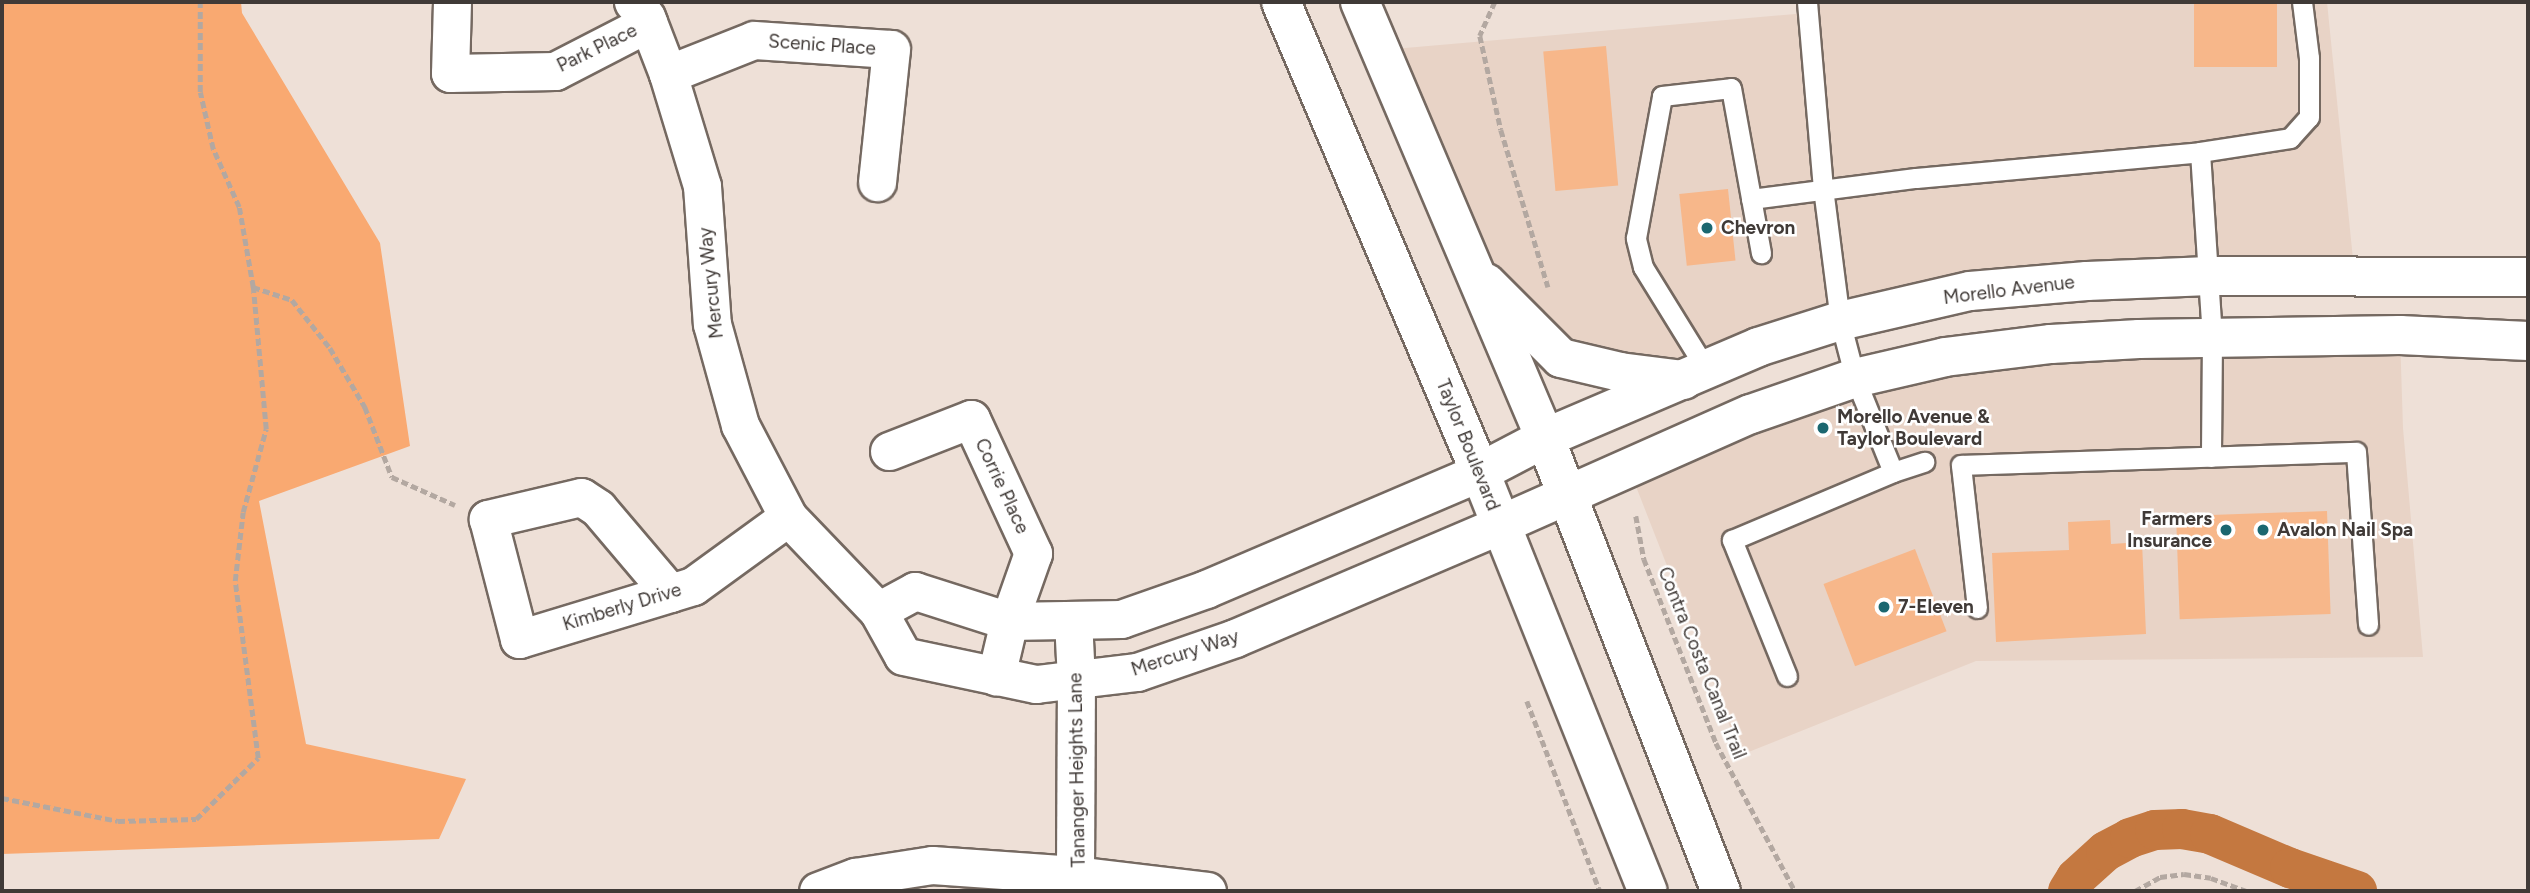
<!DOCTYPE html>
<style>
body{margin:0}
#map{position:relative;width:2530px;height:893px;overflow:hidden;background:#eee0d7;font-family:Figtree,sans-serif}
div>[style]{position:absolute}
.built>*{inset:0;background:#e8d3c6}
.green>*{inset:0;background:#f9a971}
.canal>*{height:40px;margin:-20px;padding:0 20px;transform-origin:20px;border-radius:20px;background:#c47840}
.building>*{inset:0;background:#f7b78a;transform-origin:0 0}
.path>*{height:4.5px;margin-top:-2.25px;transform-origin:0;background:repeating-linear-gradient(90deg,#b3a8a1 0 7px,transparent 0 10.5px)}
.roads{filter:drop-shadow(2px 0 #756961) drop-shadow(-2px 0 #756961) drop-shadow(0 2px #756961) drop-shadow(0 -2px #756961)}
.lane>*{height:19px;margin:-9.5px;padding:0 9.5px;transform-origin:9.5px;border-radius:9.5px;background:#fff}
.street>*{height:37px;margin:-18.5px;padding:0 18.5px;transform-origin:18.5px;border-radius:18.5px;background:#fff}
.secondary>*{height:38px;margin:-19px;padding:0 19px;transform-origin:19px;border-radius:19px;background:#fff}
.primary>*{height:38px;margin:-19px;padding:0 19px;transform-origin:19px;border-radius:19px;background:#fff}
.dots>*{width:19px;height:19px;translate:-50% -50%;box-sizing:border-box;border:4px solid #fff;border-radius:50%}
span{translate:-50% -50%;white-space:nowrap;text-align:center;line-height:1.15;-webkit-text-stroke:5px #fff;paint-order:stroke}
.street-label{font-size:19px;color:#403a37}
.poi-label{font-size:19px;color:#403a37;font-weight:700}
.left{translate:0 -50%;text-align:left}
.right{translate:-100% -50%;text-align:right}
.frame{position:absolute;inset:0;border:4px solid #403a37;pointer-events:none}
</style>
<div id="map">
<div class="built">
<div style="clip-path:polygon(1807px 2px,2327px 2px,2355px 279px,1970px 291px,1683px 380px,1584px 364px,1470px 267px,1382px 50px,1807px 13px)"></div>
<div style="clip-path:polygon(2400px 335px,2403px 428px,2423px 657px,1976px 661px,1741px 755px,1628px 466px,1855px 378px)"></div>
</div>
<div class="green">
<div style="clip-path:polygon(2px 2px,241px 2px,242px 13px,380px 243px,410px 446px,259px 501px,306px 744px,466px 779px,439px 839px,2px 854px)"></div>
</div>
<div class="canal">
<div style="left:2068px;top:891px;width:15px;rotate:-58deg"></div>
<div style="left:2076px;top:878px;width:40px;rotate:-42deg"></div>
<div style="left:2106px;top:851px;width:27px;rotate:-28deg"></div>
<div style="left:2130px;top:838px;width:26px;rotate:-18deg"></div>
<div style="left:2155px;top:830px;width:27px;rotate:-2deg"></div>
<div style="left:2182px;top:829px;width:28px;rotate:10deg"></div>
<div style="left:2210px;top:834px;width:87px;rotate:23deg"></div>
<div style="left:2290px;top:868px;width:71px;rotate:18.9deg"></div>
</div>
<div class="building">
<div style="left:2194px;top:2px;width:83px;height:65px"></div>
<div style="left:1606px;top:46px;width:140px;height:63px;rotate:85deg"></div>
<div style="left:1728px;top:189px;width:72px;height:49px;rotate:84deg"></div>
<div style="left:2327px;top:511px;width:103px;height:151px;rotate:88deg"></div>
<div style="clip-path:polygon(2110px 520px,2111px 544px,2142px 542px,2146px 634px,1996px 642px,1992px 553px,2069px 550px,2068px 522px)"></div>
<div style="left:1915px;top:549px;width:88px;height:98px;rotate:69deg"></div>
</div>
<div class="path">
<div style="left:1495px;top:2px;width:37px;rotate:114deg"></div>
<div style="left:1480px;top:36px;width:96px;rotate:77.4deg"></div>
<div style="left:1501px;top:130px;width:164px;rotate:73.3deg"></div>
<div style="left:253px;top:287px;width:41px;rotate:18.4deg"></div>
<div style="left:292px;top:300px;width:61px;rotate:51.6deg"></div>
<div style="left:330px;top:348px;width:69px;rotate:59.3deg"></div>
<div style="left:365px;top:407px;width:75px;rotate:68.9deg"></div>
<div style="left:392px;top:477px;width:69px;rotate:24deg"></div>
<div style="left:1636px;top:516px;width:44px;rotate:79.5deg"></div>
<div style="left:1644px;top:559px;width:198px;rotate:68.6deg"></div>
<div style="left:1716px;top:743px;width:168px;rotate:61.9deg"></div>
<div style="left:1527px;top:701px;width:204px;rotate:69deg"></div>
<div style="left:2px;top:798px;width:118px;rotate:11.2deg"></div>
<div style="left:118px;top:821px;width:78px;rotate:-1.5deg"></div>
<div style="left:196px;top:819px;width:87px;rotate:-44.5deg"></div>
<div style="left:258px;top:758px;width:178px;rotate:-97.4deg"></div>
<div style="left:235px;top:581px;width:69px;rotate:-83.4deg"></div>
<div style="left:243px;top:512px;width:86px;rotate:-74.5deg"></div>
<div style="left:266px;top:429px;width:143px;rotate:-95.2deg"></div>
<div style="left:253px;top:287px;width:81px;rotate:-99.9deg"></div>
<div style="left:239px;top:207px;width:64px;rotate:-114.1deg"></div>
<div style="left:213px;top:149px;width:58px;rotate:-102.8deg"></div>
<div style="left:200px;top:92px;width:90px;rotate:-90deg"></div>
<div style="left:2135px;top:891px;width:29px;rotate:-29deg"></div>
<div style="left:2160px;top:877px;width:24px;rotate:-7deg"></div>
<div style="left:2184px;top:874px;width:27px;rotate:8deg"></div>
<div style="left:2211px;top:878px;width:38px;rotate:20deg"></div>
</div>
<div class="roads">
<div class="lane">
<div style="left:1807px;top:2px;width:187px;rotate:85.1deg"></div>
<div style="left:1823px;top:188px;width:134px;rotate:82.7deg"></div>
<div style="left:1840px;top:321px;width:59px;rotate:75.3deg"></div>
<div style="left:1855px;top:378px;width:101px;rotate:68deg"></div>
<div style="left:2200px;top:152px;width:186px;rotate:86.3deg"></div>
<div style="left:2212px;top:338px;width:119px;rotate:90.5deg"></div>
<div style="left:1751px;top:199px;width:166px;rotate:-7.3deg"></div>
<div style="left:1916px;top:178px;width:285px;rotate:-5.2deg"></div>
<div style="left:2200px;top:152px;width:91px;rotate:-8.8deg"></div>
<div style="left:2290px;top:138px;width:28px;rotate:-48deg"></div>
<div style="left:2309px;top:117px;width:59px;rotate:-90deg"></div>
<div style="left:2309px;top:58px;width:56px;rotate:-97.1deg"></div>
<div style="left:1706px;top:369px;width:120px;rotate:-121.7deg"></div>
<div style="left:1643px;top:267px;width:30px;rotate:-104deg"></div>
<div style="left:1636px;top:238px;width:144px;rotate:-79.6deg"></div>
<div style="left:1662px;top:96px;width:69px;rotate:-6.6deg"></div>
<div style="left:1731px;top:88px;width:168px;rotate:79.7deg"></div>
<div style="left:1977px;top:608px;width:144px;rotate:-96.4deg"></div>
<div style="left:1961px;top:465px;width:395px;rotate:-1.9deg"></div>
<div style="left:2356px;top:452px;width:173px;rotate:86deg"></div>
<div style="left:1787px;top:676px;width:147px;rotate:-112deg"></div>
<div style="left:1732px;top:540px;width:175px;rotate:-22.9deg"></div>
<div style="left:1893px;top:472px;width:33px;rotate:-18deg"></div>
</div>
<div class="street">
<div style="left:452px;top:2px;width:71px;rotate:91.6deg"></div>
<div style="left:450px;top:73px;width:105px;rotate:-1.1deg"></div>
<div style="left:555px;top:71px;width:105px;rotate:-27.3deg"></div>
<div style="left:633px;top:2px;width:20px;rotate:49deg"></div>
<div style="left:646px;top:17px;width:61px;rotate:68.9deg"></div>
<div style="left:668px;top:74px;width:117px;rotate:73.1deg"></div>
<div style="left:702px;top:186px;width:138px;rotate:85.9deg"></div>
<div style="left:712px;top:324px;width:105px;rotate:74.5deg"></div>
<div style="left:740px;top:425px;width:104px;rotate:62.4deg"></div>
<div style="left:788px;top:517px;width:130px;rotate:46.2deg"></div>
<div style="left:878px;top:611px;width:51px;rotate:60.9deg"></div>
<div style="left:903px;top:656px;width:136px;rotate:11.9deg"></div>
<div style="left:1036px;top:684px;width:102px;rotate:-6.8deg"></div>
<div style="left:1137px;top:672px;width:104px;rotate:-19.1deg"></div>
<div style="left:1235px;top:638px;width:288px;rotate:-23.1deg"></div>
<div style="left:668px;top:74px;width:92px;rotate:-21.6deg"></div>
<div style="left:754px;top:40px;width:137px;rotate:3.8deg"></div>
<div style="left:891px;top:49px;width:134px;rotate:96deg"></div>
<div style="left:889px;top:451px;width:88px;rotate:-21.3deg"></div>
<div style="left:971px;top:419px;width:148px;rotate:65.2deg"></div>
<div style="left:1033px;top:553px;width:72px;rotate:109.4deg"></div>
<div style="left:1009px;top:621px;width:57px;rotate:103.3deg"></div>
<div style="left:670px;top:593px;width:111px;rotate:-130.3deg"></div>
<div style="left:598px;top:508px;width:20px;rotate:-147deg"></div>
<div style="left:581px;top:497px;width:96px;rotate:166.7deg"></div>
<div style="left:488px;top:519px;width:124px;rotate:75.5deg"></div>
<div style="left:519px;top:639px;width:158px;rotate:-16.9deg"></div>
<div style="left:670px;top:593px;width:24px;rotate:-17deg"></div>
<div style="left:693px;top:586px;width:117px;rotate:-36deg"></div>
<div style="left:878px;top:611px;width:42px;rotate:-28.4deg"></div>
<div style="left:915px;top:591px;width:99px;rotate:17.7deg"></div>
<div style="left:1009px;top:621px;width:112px;rotate:-1deg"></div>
<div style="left:1121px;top:619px;width:90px;rotate:-19.4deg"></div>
<div style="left:1206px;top:589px;width:298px;rotate:-23.1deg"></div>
<div style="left:1073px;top:620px;width:59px;rotate:87.1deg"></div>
<div style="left:1076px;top:679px;width:196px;rotate:90.3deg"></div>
<div style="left:818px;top:891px;width:40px;rotate:-21deg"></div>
<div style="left:855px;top:877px;width:78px;rotate:-8.9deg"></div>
<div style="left:932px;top:865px;width:143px;rotate:4deg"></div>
<div style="left:1075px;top:875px;width:133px;rotate:6.9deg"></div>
</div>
<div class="secondary">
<div style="left:1480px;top:472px;width:73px;rotate:-27.6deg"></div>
<div style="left:1545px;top:438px;width:232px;rotate:-23.1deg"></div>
<div style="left:1758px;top:347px;width:86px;rotate:-17.6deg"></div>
<div style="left:1840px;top:321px;width:133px;rotate:-13deg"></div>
<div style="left:1970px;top:291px;width:117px;rotate:-4.9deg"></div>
<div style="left:2087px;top:281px;width:122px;rotate:-2.3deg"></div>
<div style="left:2209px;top:276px;width:319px;rotate:0.2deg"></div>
<div style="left:1500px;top:525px;width:274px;rotate:-23.9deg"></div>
<div style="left:1751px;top:414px;width:110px;rotate:-19.1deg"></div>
<div style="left:1855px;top:378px;width:92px;rotate:-13.1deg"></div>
<div style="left:1945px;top:357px;width:107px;rotate:-7deg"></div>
<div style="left:2051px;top:344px;width:88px;rotate:-3.3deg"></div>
<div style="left:2139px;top:339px;width:261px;rotate:-0.9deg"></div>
<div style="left:2400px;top:335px;width:128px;rotate:2.7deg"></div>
</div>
<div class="primary">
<div style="left:1281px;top:2px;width:510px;rotate:67.05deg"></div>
<div style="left:1480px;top:472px;width:451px;rotate:68.2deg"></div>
<div style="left:1360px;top:2px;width:474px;rotate:67deg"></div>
<div style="left:1545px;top:438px;width:486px;rotate:68.8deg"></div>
<div style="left:1486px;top:283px;width:106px;rotate:45deg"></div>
<div style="left:1561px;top:358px;width:61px;rotate:13.3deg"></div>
<div style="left:1620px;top:372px;width:64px;rotate:7.2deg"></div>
</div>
</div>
<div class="dots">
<div style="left:1707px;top:228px;background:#1b6770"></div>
<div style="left:1823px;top:428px;background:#1b6770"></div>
<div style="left:2226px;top:530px;background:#1b6770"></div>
<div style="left:2263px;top:530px;background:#1b6770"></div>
<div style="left:1884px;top:607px;background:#1b6770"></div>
</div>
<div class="street-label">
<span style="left:822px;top:45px;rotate:4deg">Scenic Place</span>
<span style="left:597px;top:48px;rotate:-26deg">Park Place</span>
<span style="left:711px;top:283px;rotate:-96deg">Mercury Way</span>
<span style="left:2009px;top:290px;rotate:-7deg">Morello Avenue</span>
<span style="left:1468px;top:445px;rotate:68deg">Taylor Boulevard</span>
<span style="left:1002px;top:486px;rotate:65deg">Corrie Place</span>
<span style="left:622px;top:607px;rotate:-17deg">Kimberly Drive</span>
<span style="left:1185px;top:653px;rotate:-18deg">Mercury Way</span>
<span style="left:1702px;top:663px;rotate:68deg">Contra Costa Canal Trail</span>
<span style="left:1077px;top:770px;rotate:-91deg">Tananger Heights Lane</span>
</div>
<div class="poi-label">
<span class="left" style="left:1721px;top:228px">Chevron</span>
<span class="left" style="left:1837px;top:428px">Morello Avenue &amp;<br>Taylor Boulevard</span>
<span class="right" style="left:2212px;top:530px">Farmers<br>Insurance</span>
<span class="left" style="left:2277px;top:530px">Avalon Nail Spa</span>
<span class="left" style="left:1898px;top:607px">7-Eleven</span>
</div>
<div class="frame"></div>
</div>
